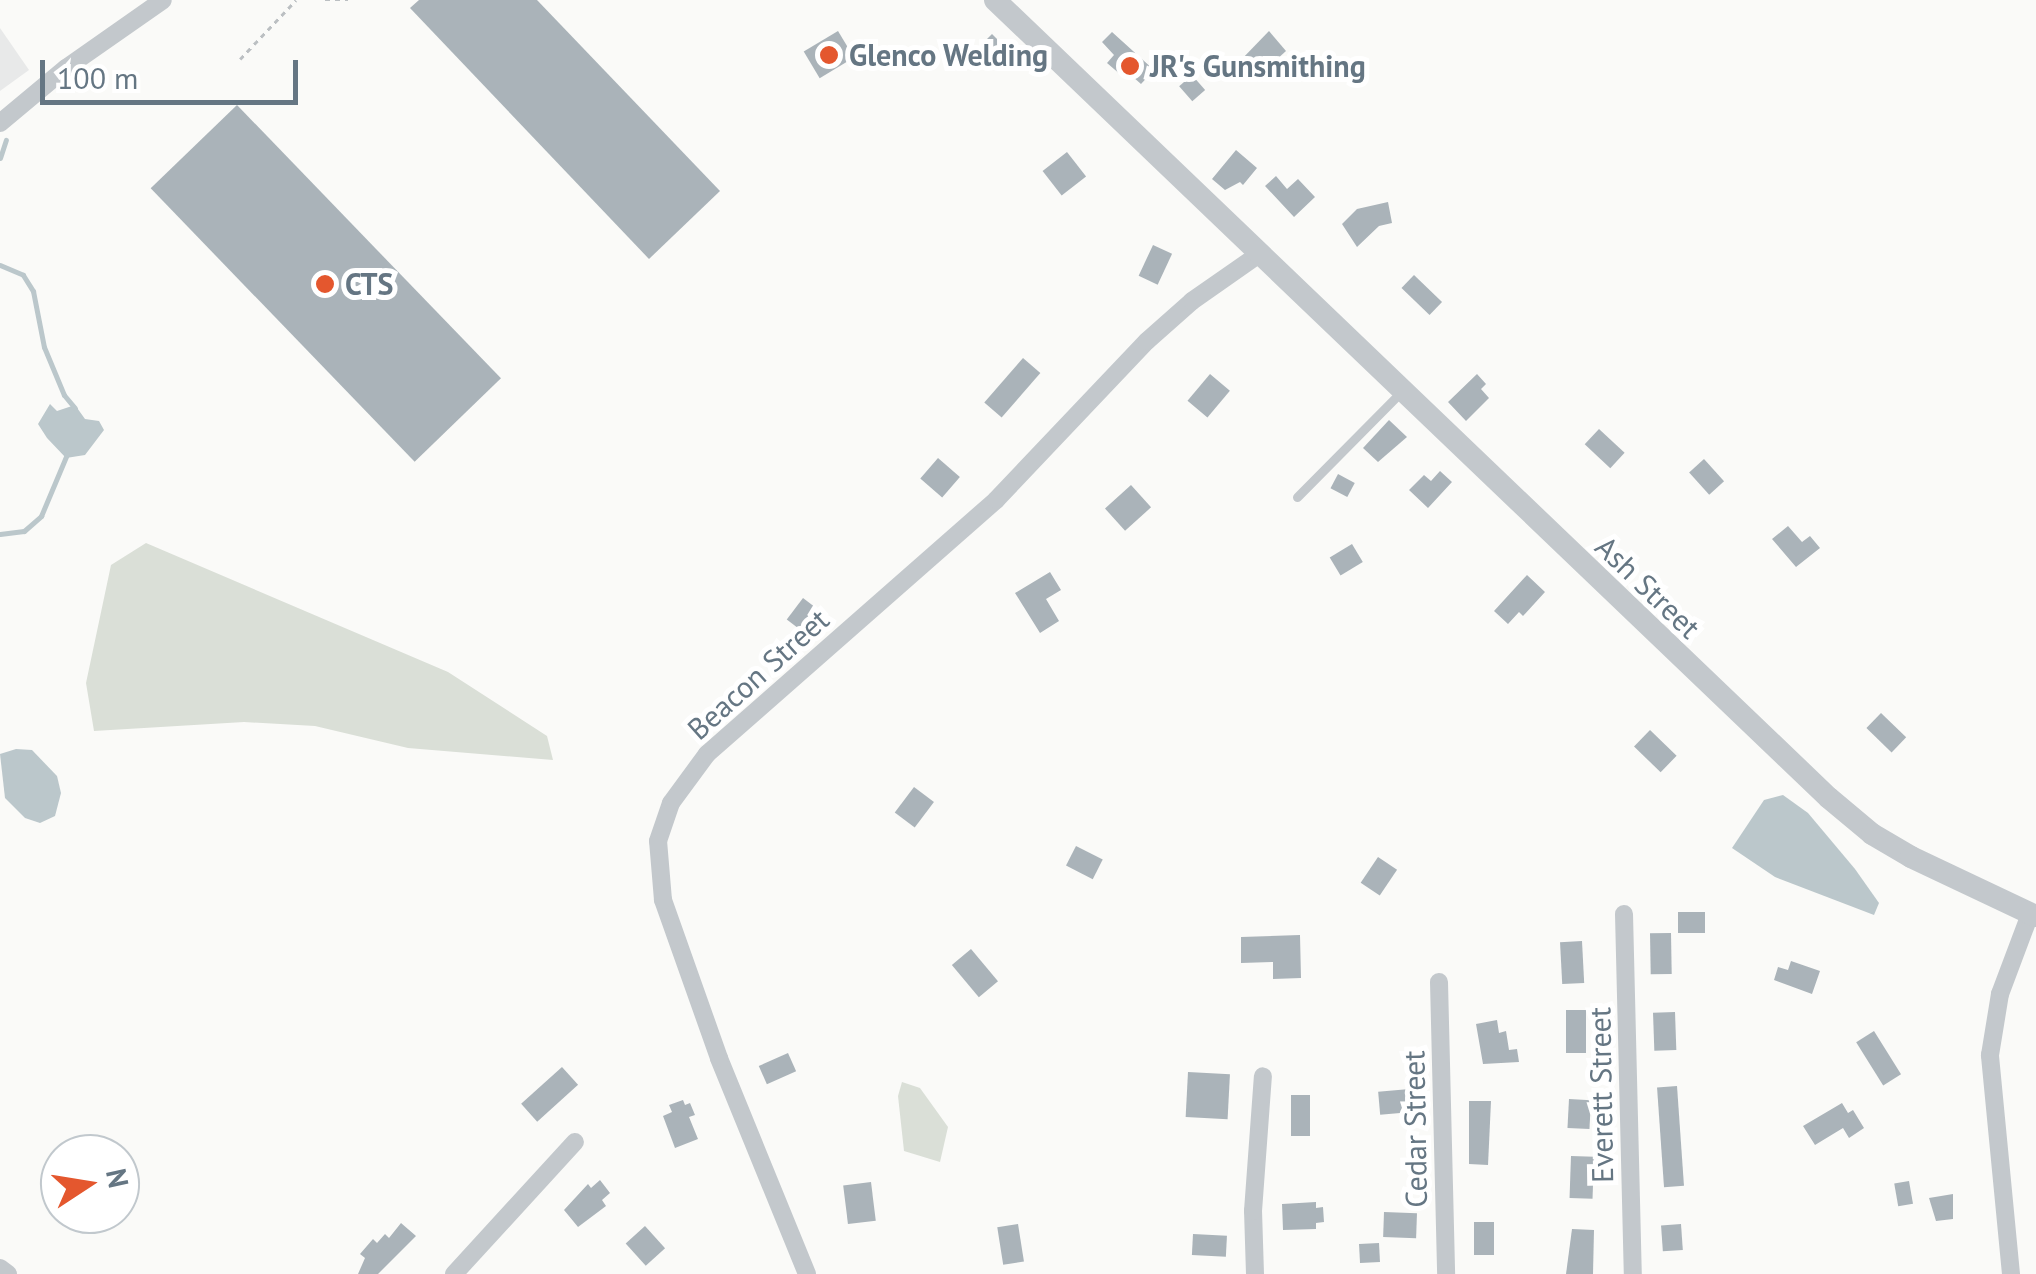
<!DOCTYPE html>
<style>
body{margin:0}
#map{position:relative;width:2036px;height:1274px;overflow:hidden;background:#fafaf8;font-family:"PT Sans",sans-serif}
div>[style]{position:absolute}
.built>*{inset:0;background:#e8e9e9}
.green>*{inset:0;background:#dadfd7}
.water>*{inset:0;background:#bbc7cb}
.stream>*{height:5px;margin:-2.5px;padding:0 2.5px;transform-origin:2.5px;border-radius:2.5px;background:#bbc7cb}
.building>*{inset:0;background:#aab3b9;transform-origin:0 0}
.path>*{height:2.5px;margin-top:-1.25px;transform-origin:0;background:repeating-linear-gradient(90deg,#bbbfc2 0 5px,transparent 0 10px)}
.service>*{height:9px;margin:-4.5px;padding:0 4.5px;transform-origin:4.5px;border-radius:4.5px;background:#c3c8cc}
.minor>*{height:18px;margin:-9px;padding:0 9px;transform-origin:9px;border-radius:9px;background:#c3c8cc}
.tertiary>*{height:22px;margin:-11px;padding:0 11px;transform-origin:11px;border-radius:11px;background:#c3c8cc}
.dots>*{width:28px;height:28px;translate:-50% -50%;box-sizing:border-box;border:5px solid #fff;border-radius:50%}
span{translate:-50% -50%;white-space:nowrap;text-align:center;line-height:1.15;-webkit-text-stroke:10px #fff;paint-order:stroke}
.poi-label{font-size:30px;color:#657683;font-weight:700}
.left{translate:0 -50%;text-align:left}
.street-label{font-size:30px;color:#657683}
.north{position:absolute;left:40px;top:1134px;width:100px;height:100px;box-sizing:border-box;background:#fff;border:2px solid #c1c8cd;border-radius:50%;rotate:78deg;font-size:28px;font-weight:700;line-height:40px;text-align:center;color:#657683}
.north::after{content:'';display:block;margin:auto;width:35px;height:45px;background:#e4572e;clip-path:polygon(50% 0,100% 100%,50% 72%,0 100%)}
.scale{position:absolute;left:40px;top:60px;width:258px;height:45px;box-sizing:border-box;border:5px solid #657683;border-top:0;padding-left:12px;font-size:30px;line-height:35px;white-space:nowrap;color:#657683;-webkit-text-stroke:8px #fff;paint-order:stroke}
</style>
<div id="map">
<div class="built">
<div style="clip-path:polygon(0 28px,29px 70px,0 91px)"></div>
</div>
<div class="green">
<div style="clip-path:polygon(146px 543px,448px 672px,547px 736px,553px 760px,408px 748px,315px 726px,244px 722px,94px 731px,86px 683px,111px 565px)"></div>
<div style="clip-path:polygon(902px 1082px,920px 1088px,948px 1127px,940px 1162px,904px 1151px,898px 1096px)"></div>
</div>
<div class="water">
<div style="clip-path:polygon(50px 404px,57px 411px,75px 405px,85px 419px,99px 421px,104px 430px,85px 455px,66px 458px,47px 438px,38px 424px)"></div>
<div style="clip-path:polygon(16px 749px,32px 750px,57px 776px,61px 793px,55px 816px,40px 823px,25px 818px,5px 798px,0 754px)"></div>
<div style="clip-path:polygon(1783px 795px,1808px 813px,1855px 869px,1879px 903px,1874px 915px,1775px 877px,1732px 848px,1764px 800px)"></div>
</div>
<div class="stream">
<div style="left:0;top:158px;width:19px;rotate:-72deg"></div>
<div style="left:0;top:265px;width:25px;rotate:23deg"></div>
<div style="left:23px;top:275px;width:19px;rotate:58deg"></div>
<div style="left:33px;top:291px;width:57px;rotate:78.9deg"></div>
<div style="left:44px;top:347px;width:52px;rotate:67.4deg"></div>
<div style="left:64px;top:395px;width:17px;rotate:50deg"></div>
<div style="left:0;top:534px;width:24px;rotate:-7deg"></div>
<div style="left:24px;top:531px;width:23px;rotate:-41deg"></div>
<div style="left:41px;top:516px;width:67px;rotate:-67.2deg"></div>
</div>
<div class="building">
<div style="clip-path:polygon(419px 0,537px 0,720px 191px,649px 259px,410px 8px)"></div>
<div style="left:838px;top:31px;width:31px;height:40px;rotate:59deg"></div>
<div style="clip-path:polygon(1269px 31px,1286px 51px,1253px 81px,1238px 63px)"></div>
<div style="clip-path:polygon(1112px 32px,1154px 70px,1141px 84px,1125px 70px,1121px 75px,1107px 63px,1114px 55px,1102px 42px)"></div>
<div style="left:992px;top:34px;width:21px;height:25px;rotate:45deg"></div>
<div style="left:1192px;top:75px;width:20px;height:17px;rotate:49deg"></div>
<div style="left:237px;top:105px;width:380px;height:120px;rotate:46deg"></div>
<div style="clip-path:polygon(1236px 150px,1257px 168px,1243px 185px,1240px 182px,1225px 190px,1212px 179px)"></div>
<div style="left:1067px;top:152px;width:31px;height:31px;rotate:52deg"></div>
<div style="clip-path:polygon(1276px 176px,1287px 189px,1298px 179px,1315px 197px,1294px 217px,1265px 186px)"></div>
<div style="clip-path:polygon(1388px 202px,1392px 223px,1379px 226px,1357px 247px,1342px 224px,1357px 209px)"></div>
<div style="left:1153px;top:245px;width:21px;height:34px;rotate:25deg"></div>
<div style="left:1414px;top:275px;width:39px;height:18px;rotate:44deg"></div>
<div style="left:1023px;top:358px;width:23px;height:59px;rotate:41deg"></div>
<div style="left:1210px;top:374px;width:26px;height:35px;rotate:40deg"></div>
<div style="clip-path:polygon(1477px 374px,1486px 384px,1481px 389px,1489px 398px,1466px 421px,1448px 402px)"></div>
<div style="clip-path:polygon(1389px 420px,1407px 437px,1378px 462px,1363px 448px)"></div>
<div style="left:1599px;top:429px;width:35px;height:21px;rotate:43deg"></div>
<div style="left:938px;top:458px;width:29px;height:27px;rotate:41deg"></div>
<div style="left:1704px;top:459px;width:30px;height:20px;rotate:48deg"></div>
<div style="clip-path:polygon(1440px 471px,1452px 482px,1428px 508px,1409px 490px,1424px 475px,1431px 481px)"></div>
<div style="left:1338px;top:474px;width:19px;height:16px;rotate:28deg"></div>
<div style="left:1131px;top:485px;width:30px;height:35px;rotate:48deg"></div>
<div style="clip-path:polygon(1788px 526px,1802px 542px,1810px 536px,1820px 548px,1796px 567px,1772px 539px)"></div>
<div style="left:1352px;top:544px;width:21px;height:26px;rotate:59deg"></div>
<div style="clip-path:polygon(1050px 572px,1061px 590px,1046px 599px,1059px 621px,1040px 633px,1015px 593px)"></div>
<div style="clip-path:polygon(1527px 575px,1545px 592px,1523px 616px,1519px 612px,1508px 624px,1494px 611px)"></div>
<div style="left:803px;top:598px;width:26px;height:27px;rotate:37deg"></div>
<div style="left:1881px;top:713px;width:35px;height:21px;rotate:44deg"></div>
<div style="left:1650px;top:730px;width:37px;height:23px;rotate:44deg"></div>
<div style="left:914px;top:787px;width:25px;height:32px;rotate:37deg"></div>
<div style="left:1076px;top:846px;width:30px;height:22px;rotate:27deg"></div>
<div style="left:1378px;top:857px;width:23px;height:31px;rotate:34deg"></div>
<div style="left:1705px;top:912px;width:21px;height:27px;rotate:90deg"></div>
<div style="left:1671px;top:933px;width:41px;height:21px;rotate:89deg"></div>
<div style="clip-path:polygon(1300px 935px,1301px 978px,1273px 979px,1273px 962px,1241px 963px,1241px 937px)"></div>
<div style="left:1582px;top:941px;width:42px;height:22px;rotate:87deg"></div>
<div style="left:971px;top:949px;width:42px;height:25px;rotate:50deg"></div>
<div style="clip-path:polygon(1791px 961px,1820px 971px,1812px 994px,1774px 980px,1778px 967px,1788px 970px)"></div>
<div style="left:1566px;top:1010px;width:20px;height:43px"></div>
<div style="left:1675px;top:1012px;width:38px;height:22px;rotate:88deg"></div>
<div style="clip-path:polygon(1497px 1020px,1499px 1033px,1506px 1031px,1509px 1050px,1517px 1049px,1519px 1062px,1483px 1064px,1476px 1024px)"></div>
<div style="left:1874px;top:1031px;width:51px;height:21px;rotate:58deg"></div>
<div style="left:788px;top:1053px;width:20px;height:32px;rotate:66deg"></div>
<div style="left:562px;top:1067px;width:24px;height:55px;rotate:48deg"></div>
<div style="left:1188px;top:1072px;width:42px;height:45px;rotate:3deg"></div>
<div style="left:1677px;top:1086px;width:100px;height:20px;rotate:86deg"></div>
<div style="left:1421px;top:1088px;width:23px;height:43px;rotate:85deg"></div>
<div style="left:1310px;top:1095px;width:41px;height:19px;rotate:90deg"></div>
<div style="left:1569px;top:1099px;width:22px;height:29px;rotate:3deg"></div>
<div style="clip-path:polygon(683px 1100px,685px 1105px,690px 1103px,695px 1115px,689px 1117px,698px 1139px,675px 1148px,663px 1116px,672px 1112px,669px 1105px)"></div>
<div style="clip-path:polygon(1469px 1101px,1491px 1101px,1488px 1165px,1469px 1164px)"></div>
<div style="clip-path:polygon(1842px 1103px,1848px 1113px,1853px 1110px,1864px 1128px,1849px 1138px,1843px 1128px,1815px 1145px,1803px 1126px)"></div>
<div style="left:1571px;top:1156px;width:23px;height:42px;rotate:2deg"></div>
<div style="clip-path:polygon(600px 1180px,610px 1193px,602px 1200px,606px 1206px,578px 1227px,564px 1210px,588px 1184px,591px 1188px)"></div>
<div style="left:1909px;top:1181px;width:23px;height:15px;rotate:80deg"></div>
<div style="left:871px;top:1182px;width:39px;height:28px;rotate:83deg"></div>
<div style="clip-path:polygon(1953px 1194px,1953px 1219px,1936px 1221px,1929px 1198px)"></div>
<div style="clip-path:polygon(1316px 1202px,1316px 1208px,1323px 1207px,1324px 1222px,1316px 1223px,1316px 1229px,1283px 1230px,1282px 1204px)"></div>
<div style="left:1384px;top:1212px;width:33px;height:25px;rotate:2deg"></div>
<div style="left:1474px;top:1222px;width:20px;height:33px"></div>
<div style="clip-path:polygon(401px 1223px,416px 1236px,378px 1274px,358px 1274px,365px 1258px,360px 1254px,373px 1239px,377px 1243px,385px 1234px,389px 1238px)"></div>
<div style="left:1018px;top:1224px;width:38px;height:21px;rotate:81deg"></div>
<div style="left:1681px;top:1224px;width:26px;height:20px;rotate:86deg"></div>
<div style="left:645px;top:1226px;width:30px;height:26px;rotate:48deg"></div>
<div style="clip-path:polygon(1572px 1229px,1594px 1230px,1593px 1274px,1566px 1274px)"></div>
<div style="left:1193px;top:1234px;width:34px;height:21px;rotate:3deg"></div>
<div style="left:1379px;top:1243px;width:19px;height:20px;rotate:87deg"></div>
</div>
<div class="path">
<div style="left:325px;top:0;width:23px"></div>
<div style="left:240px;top:59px;width:81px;rotate:-46.5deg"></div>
</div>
<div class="service">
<div style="left:1297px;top:497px;width:148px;rotate:-45.3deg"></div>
</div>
<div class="minor">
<div style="left:0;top:123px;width:86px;rotate:-39.8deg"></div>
<div style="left:66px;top:68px;width:118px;rotate:-35deg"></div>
<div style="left:1624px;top:914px;width:360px;rotate:88.6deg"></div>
<div style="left:1439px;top:982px;width:292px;rotate:88.6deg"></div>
<div style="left:0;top:1268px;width:10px;rotate:37deg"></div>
<div style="left:454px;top:1274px;width:179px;rotate:-47.5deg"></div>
<div style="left:807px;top:1274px;width:233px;rotate:-112.2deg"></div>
<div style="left:719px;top:1058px;width:168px;rotate:-109.5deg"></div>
<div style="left:663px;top:900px;width:59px;rotate:-94.8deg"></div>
<div style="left:658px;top:841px;width:40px;rotate:-71.1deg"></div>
<div style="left:671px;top:803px;width:61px;rotate:-53.7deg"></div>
<div style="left:707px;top:754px;width:385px;rotate:-41.3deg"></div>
<div style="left:996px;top:500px;width:219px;rotate:-46.5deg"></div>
<div style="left:1147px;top:341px;width:60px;rotate:-41.6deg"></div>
<div style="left:1192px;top:301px;width:80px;rotate:-34.9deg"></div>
<div style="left:1255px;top:1274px;width:63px;rotate:-91.8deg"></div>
<div style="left:1253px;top:1211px;width:135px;rotate:-85.8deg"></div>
<div style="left:2011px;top:1274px;width:220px;rotate:-95.5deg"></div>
<div style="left:1990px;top:1055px;width:62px;rotate:-80.7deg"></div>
<div style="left:2000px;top:994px;width:85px;rotate:-69.4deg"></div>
</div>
<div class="tertiary">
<div style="left:995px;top:0;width:1154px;rotate:43.74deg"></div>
<div style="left:1829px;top:798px;width:56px;rotate:39.9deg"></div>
<div style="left:1872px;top:834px;width:45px;rotate:30.5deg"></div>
<div style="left:1911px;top:857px;width:138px;rotate:25.3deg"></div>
</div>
<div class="dots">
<div style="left:829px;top:55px;background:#e4572e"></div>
<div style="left:1130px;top:66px;background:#e4572e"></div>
<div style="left:325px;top:284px;background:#e4572e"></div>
</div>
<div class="poi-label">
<span class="left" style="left:849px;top:55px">Glenco Welding</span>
<span class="left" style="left:1150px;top:66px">JR's Gunsmithing</span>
<span class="left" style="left:345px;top:284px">CTS</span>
</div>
<div class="street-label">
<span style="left:1648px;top:587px;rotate:44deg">Ash Street</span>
<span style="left:758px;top:674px;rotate:-42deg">Beacon Street</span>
<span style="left:1601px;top:1095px;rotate:-91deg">Everett Street</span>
<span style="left:1415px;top:1129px;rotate:-91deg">Cedar Street</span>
</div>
<div class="north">N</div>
<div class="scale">100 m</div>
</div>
